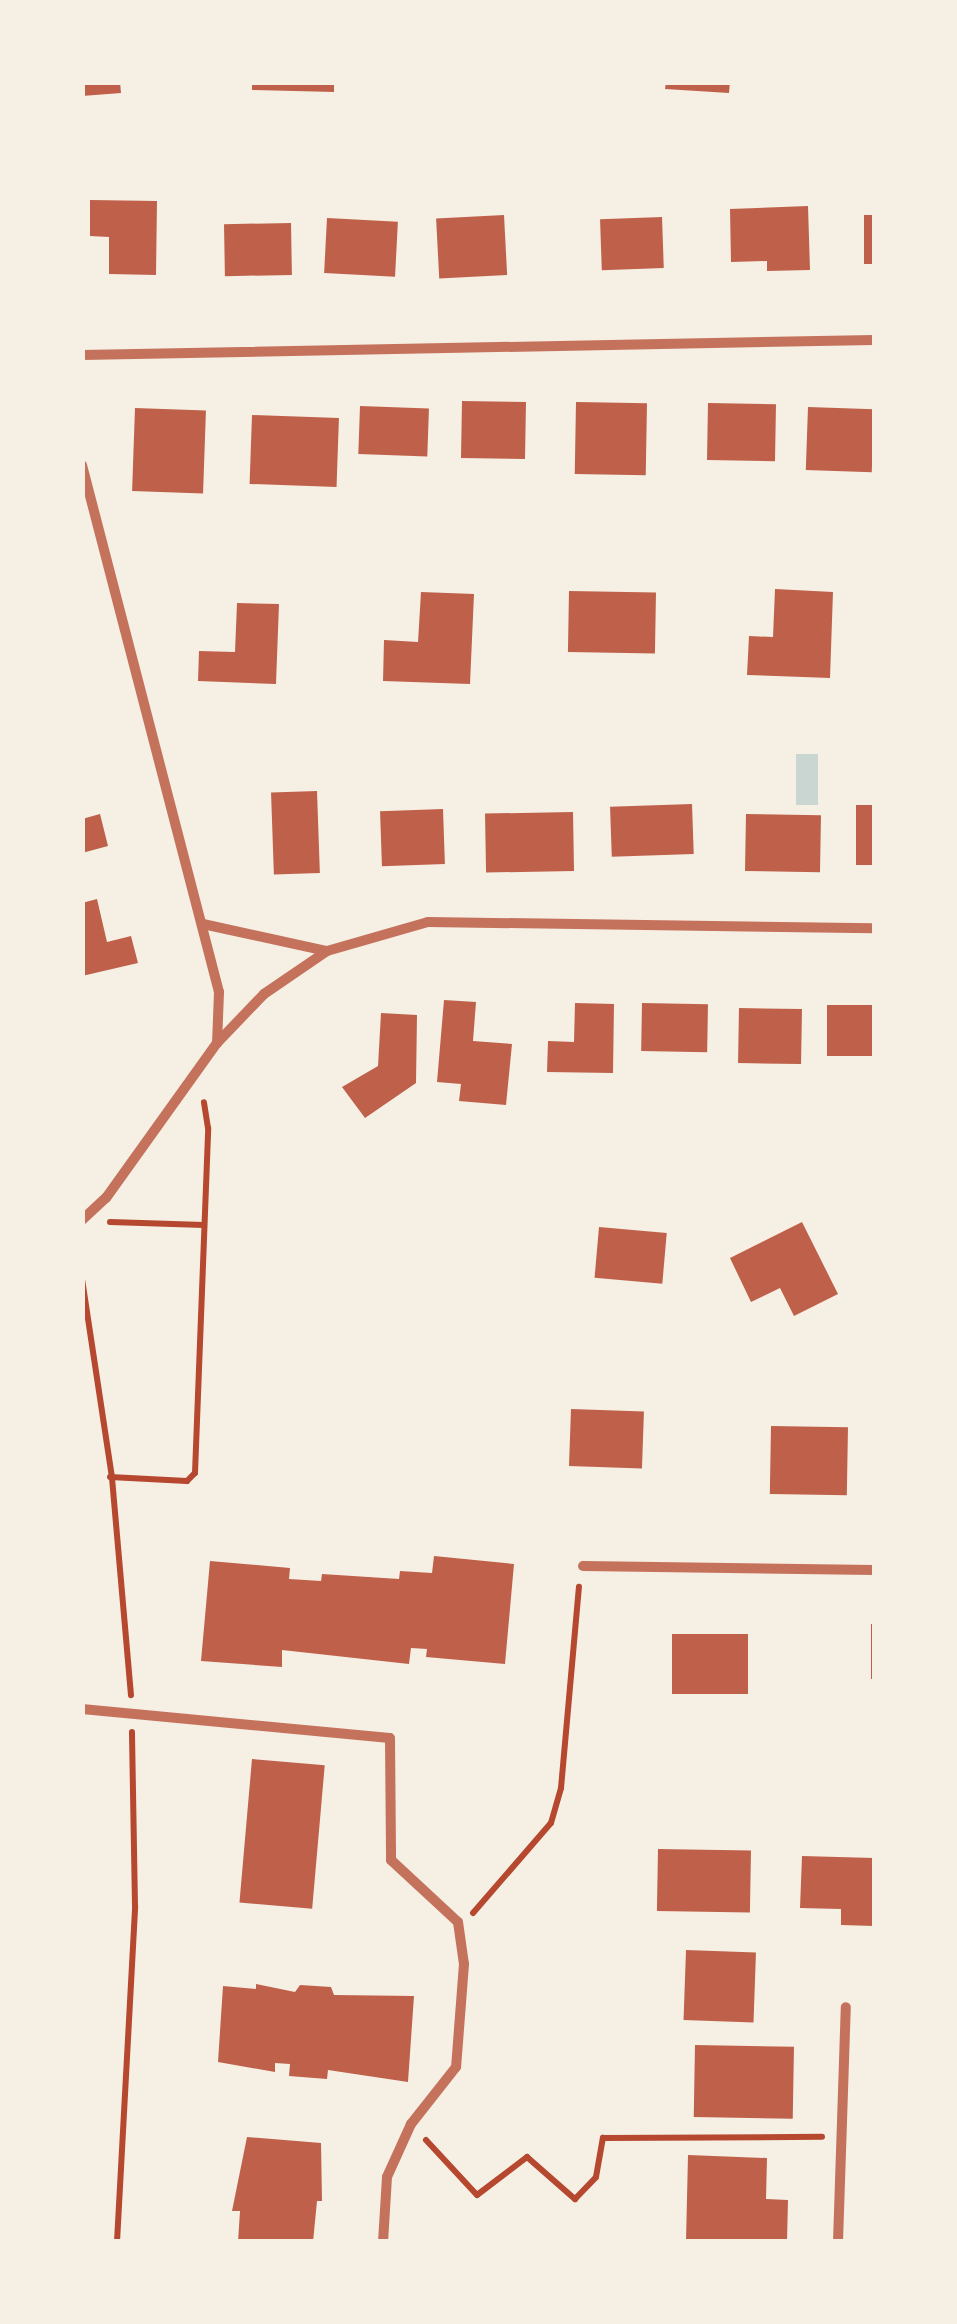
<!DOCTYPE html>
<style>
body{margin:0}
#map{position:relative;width:957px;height:2324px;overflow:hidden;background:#f6efe4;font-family:"Asap Condensed",sans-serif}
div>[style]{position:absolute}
.water>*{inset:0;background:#c9d6d2;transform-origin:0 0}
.building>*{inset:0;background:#bf614a;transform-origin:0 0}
.path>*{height:6px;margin:-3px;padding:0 3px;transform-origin:3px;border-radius:3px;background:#b5482f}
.minor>*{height:10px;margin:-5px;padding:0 5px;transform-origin:5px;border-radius:5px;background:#c5725c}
span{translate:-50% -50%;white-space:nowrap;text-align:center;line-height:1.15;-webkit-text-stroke:8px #f6efe4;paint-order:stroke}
.frame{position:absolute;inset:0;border:85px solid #f6efe4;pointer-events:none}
</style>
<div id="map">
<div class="water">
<div style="left:796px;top:754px;width:22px;height:51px"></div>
</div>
<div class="building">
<div style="clip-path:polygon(82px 82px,120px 82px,121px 93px,82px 96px)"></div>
<div style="clip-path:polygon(252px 82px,334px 82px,334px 92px,252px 90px)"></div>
<div style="clip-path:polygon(666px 82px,730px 82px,729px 93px,665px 89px)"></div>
<div style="clip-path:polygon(90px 200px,157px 201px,156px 275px,109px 274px,109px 237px,90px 236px)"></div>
<div style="clip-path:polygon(808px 206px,810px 270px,767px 271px,767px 261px,731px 262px,730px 209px)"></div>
<div style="left:504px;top:215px;width:60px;height:68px;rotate:87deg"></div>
<div style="left:864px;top:215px;width:10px;height:49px"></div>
<div style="left:662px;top:217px;width:51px;height:62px;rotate:88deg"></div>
<div style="left:327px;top:218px;width:71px;height:55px;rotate:3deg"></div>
<div style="left:291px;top:223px;width:52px;height:67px;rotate:89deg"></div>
<div style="left:462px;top:401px;width:64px;height:57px;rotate:1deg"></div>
<div style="left:576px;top:402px;width:71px;height:72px;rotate:1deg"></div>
<div style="left:708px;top:403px;width:68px;height:57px;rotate:1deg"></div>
<div style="left:360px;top:406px;width:69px;height:48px;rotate:2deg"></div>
<div style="left:808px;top:407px;width:66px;height:63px;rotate:2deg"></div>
<div style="left:135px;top:408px;width:71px;height:83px;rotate:2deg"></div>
<div style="left:252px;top:415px;width:87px;height:69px;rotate:2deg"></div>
<div style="clip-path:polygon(775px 589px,833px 592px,830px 678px,747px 675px,749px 636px,773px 637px)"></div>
<div style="left:569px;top:591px;width:87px;height:61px;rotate:1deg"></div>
<div style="clip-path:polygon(421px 592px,474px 594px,470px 684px,383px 681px,384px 640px,418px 642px)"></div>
<div style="clip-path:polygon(237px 603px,279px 604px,276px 684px,198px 681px,199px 651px,235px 652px)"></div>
<div style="left:317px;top:791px;width:82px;height:46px;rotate:88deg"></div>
<div style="left:692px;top:804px;width:50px;height:82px;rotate:88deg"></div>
<div style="left:856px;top:805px;width:18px;height:60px"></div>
<div style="left:443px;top:809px;width:55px;height:63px;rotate:88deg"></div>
<div style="left:573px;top:812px;width:59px;height:88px;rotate:89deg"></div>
<div style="clip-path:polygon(100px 814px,108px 846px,82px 853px,82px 819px)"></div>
<div style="left:746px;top:814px;width:75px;height:57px;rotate:1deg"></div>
<div style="clip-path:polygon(97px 899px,107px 942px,131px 936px,138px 963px,82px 976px,82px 903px)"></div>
<div style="clip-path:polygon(444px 1000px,476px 1002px,473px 1041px,512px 1044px,506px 1105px,459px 1101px,461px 1084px,437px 1082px)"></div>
<div style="clip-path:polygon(575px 1003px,614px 1004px,613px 1073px,547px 1072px,548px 1041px,574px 1042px)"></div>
<div style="left:642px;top:1003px;width:66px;height:48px;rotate:1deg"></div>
<div style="left:827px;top:1005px;width:47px;height:51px"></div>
<div style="left:739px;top:1008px;width:63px;height:55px;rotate:1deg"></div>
<div style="clip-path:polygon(381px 1013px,417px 1015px,416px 1083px,365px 1118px,342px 1087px,378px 1066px)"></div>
<div style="clip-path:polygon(802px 1222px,838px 1294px,794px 1316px,780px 1288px,751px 1302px,730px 1258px)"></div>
<div style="left:599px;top:1227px;width:68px;height:51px;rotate:5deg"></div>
<div style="left:571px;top:1409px;width:73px;height:57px;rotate:2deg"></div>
<div style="left:771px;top:1426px;width:77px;height:68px;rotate:1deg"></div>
<div style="clip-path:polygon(434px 1556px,514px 1564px,505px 1664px,426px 1657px,427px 1649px,411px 1648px,409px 1664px,282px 1650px,282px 1667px,201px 1661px,210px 1561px,290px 1568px,289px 1579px,321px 1581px,322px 1574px,399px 1579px,400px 1571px,432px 1573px)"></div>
<div style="left:871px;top:1624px;width:3px;height:55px"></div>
<div style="left:672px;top:1634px;width:76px;height:60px"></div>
<div style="left:252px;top:1759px;width:73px;height:144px;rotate:5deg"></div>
<div style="left:658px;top:1849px;width:93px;height:62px;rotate:1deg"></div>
<div style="clip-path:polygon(802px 1856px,874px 1858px,874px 1926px,841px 1925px,841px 1909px,800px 1908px)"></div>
<div style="left:686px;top:1950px;width:70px;height:70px;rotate:2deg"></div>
<div style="clip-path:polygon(256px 1984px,295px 1992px,300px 1985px,331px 1987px,334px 1995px,414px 1996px,408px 2082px,328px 2070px,327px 2079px,289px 2076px,290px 2064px,275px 2063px,275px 2072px,218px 2062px,223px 1986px,256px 1989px)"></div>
<div style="left:695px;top:2045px;width:99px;height:72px;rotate:1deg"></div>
<div style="clip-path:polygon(247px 2137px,321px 2143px,322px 2201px,317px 2201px,313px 2242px,238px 2242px,240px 2211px,232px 2211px)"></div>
<div style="clip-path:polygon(688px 2155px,767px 2158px,766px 2199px,788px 2200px,787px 2242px,686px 2241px)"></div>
</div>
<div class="path">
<div style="left:110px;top:1222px;width:94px;rotate:1.8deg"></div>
<div style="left:82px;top:1279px;width:201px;rotate:81.4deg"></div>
<div style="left:112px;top:1478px;width:218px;rotate:85deg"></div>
<div style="left:110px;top:1477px;width:77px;rotate:3deg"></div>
<div style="left:187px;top:1481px;width:11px;rotate:-45deg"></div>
<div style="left:195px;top:1473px;width:345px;rotate:-87.8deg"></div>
<div style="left:208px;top:1128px;width:26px;rotate:-99deg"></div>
<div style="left:473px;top:1913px;width:119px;rotate:-49.1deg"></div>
<div style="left:551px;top:1823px;width:36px;rotate:-74deg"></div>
<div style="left:561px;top:1788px;width:202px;rotate:-84.9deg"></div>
<div style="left:426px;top:2140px;width:75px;rotate:47.2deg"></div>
<div style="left:477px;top:2195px;width:63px;rotate:-37.2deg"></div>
<div style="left:527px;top:2157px;width:64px;rotate:41.2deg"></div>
<div style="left:575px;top:2199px;width:30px;rotate:-46deg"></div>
<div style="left:596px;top:2177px;width:40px;rotate:-80deg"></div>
<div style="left:603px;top:2138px;width:219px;rotate:-0.3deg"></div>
<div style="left:117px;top:2242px;width:336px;rotate:-86.9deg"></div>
<div style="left:135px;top:1906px;width:174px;rotate:-91deg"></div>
</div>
<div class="minor">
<div style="left:82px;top:355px;width:792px;rotate:-1.09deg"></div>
<div style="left:82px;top:465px;width:545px;rotate:75.43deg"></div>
<div style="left:219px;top:992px;width:51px;rotate:92.2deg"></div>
<div style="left:203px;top:924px;width:127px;rotate:12.3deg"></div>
<div style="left:327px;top:951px;width:105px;rotate:-16deg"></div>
<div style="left:428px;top:922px;width:446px;rotate:0.8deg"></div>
<div style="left:82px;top:1220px;width:33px;rotate:-43deg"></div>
<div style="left:106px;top:1198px;width:191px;rotate:-54.4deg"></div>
<div style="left:217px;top:1043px;width:68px;rotate:-46.2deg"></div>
<div style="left:264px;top:994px;width:76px;rotate:-34.3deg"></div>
<div style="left:583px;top:1566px;width:291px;rotate:0.8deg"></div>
<div style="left:82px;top:1709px;width:309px;rotate:5.4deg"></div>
<div style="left:390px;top:1738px;width:122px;rotate:89.5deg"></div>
<div style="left:391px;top:1860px;width:91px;rotate:42.8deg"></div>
<div style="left:458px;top:1922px;width:42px;rotate:81.9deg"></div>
<div style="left:464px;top:1964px;width:103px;rotate:94.4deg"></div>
<div style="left:456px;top:2067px;width:73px;rotate:128.3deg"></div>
<div style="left:411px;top:2124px;width:58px;rotate:114.4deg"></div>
<div style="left:387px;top:2177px;width:65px;rotate:93.5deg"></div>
<div style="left:838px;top:2242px;width:235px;rotate:-88.1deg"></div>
</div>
<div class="frame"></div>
</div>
